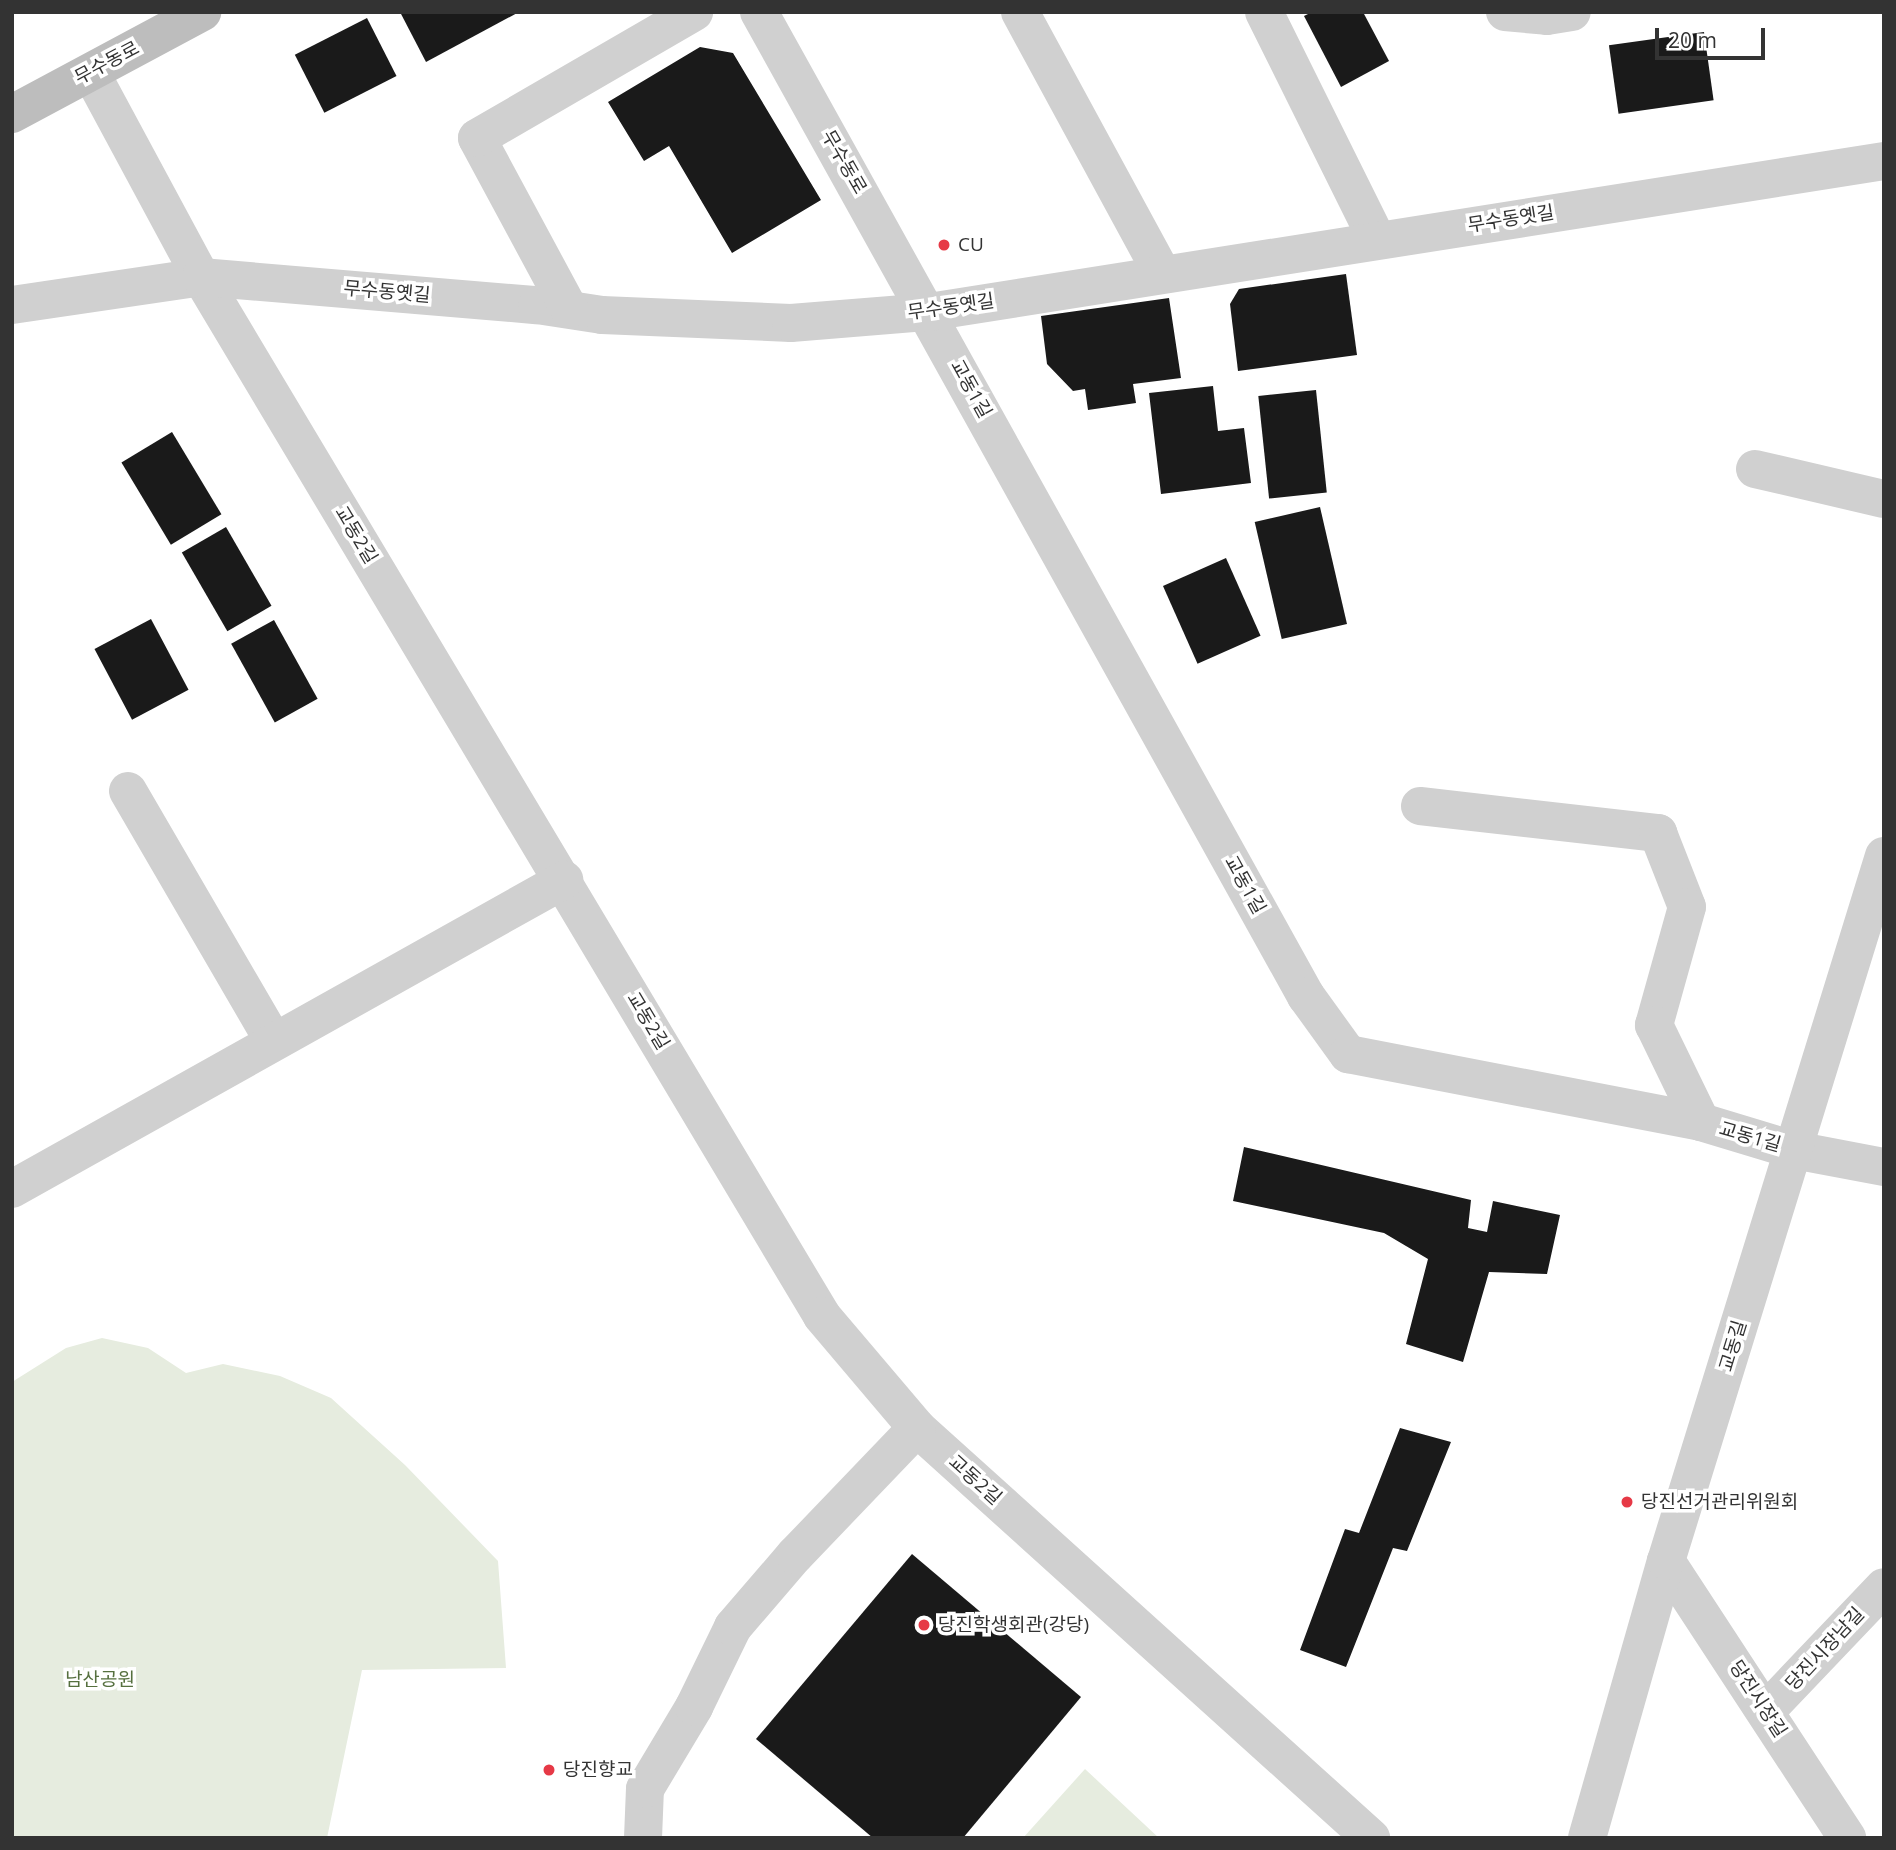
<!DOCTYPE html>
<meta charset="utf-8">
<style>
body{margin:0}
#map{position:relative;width:1896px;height:1850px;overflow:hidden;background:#fff;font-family:"Open Sans","Noto Sans KR",sans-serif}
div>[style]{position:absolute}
.green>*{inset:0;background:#e6ecdf}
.building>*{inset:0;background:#1a1a1a;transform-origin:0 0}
.street>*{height:38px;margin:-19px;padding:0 19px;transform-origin:19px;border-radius:19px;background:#d0d0d0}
.secondary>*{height:38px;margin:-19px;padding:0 19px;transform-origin:19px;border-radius:19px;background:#bdbdbd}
.dots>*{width:19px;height:19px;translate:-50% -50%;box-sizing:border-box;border:4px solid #fff;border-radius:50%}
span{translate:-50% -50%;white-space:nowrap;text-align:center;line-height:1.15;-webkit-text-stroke:7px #fff;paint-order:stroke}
.street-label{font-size:19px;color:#333}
.poi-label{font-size:19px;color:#333}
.left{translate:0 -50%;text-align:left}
.park-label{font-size:19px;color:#56703f}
.frame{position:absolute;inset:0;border:14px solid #333;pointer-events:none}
.scale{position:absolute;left:1655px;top:28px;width:110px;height:32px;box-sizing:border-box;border:4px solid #333;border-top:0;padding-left:9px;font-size:21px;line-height:24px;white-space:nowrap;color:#333;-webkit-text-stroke:5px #fff;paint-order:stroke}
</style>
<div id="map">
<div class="green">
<div style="clip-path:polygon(102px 1338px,148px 1348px,186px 1373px,223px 1364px,280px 1376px,331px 1398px,405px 1465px,498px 1561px,506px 1668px,362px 1670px,327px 1838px,12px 1838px,12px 1382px,66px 1348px)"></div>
<div style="clip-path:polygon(1085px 1769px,1159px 1838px,1023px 1838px)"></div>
</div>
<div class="building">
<div style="clip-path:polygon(400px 12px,519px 12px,426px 62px)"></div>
<div style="clip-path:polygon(1312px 12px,1363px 12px,1389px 61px,1341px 87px,1304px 16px)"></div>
<div style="left:367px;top:18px;width:65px;height:81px;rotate:63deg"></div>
<div style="left:1704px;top:32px;width:69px;height:96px;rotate:82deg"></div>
<div style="clip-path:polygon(700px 47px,733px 53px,821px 200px,732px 253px,669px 146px,644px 161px,608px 102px)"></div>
<div style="clip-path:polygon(1346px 274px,1357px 355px,1238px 371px,1230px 304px,1239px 289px)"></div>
<div style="clip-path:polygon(1169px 298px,1181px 378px,1133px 384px,1136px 403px,1088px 410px,1085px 389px,1073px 391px,1047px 364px,1041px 316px)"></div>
<div style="clip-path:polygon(1213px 386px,1218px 431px,1244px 428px,1251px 483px,1161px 494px,1149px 393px)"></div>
<div style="left:1316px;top:390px;width:103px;height:58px;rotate:84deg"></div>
<div style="left:172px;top:432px;width:96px;height:59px;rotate:59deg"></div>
<div style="left:1320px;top:507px;width:120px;height:67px;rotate:77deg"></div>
<div style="left:226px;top:527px;width:91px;height:51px;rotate:60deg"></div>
<div style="left:1226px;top:558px;width:85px;height:69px;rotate:66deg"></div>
<div style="left:151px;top:619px;width:80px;height:64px;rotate:62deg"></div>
<div style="left:274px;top:620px;width:90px;height:49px;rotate:61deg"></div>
<div style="clip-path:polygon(1244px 1147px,1471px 1200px,1468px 1228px,1487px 1232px,1493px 1201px,1560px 1215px,1547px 1274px,1489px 1272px,1463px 1362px,1406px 1344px,1428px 1259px,1384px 1233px,1233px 1201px)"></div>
<div style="clip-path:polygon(1400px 1428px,1451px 1442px,1407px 1551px,1393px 1548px,1346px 1667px,1300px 1650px,1345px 1529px,1359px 1533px)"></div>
<div style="clip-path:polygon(912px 1554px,1081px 1697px,963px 1838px,873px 1838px,756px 1739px)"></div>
</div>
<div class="street">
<div style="left:759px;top:12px;width:1126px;rotate:60.93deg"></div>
<div style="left:1306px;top:996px;width:72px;rotate:54.1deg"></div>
<div style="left:1348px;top:1054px;width:359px;rotate:10.9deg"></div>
<div style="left:1701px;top:1122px;width:97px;rotate:16.8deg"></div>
<div style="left:1794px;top:1150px;width:92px;rotate:10.7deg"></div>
<div style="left:1020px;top:12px;width:296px;rotate:61.5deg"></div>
<div style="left:1264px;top:12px;width:254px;rotate:63.6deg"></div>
<div style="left:1505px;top:12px;width:42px;rotate:5.4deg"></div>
<div style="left:1547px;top:16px;width:25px;rotate:-9deg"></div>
<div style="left:91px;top:73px;width:232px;rotate:61.7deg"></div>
<div style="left:201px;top:277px;width:1210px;rotate:59.13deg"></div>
<div style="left:822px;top:1316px;width:147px;rotate:49.7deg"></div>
<div style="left:917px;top:1428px;width:612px;rotate:42.08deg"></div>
<div style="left:12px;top:305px;width:191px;rotate:-8.4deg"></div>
<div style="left:201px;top:277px;width:337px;rotate:4.8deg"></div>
<div style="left:537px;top:305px;width:66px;rotate:8.7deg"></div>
<div style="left:602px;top:315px;width:189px;rotate:2.4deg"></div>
<div style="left:791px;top:323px;width:138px;rotate:-4.6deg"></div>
<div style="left:929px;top:312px;width:967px;rotate:-8.98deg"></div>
<div style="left:569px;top:309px;width:194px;rotate:-118.3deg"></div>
<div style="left:477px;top:138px;width:251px;rotate:-30.1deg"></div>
<div style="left:1755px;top:469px;width:132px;rotate:13.1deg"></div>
<div style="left:128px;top:791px;width:288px;rotate:59.8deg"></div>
<div style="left:1420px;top:806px;width:240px;rotate:6.5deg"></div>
<div style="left:1658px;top:833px;width:79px;rotate:68.6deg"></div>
<div style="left:1687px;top:907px;width:123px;rotate:105.6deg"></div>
<div style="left:1654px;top:1025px;width:108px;rotate:64.1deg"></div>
<div style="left:12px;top:1189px;width:633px;rotate:-29.24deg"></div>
<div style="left:1666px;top:1561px;width:331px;rotate:56.8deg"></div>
<div style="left:1766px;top:1711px;width:171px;rotate:-46.4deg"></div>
<div style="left:643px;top:1838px;width:49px;rotate:-87.7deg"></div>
<div style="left:645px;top:1789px;width:96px;rotate:-59.1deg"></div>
<div style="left:694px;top:1707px;width:89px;rotate:-64deg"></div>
<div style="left:733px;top:1627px;width:95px;rotate:-49.3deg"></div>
<div style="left:795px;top:1555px;width:176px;rotate:-46.2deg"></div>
<div style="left:1587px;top:1838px;width:288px;rotate:-74.1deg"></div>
<div style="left:1666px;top:1561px;width:738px;rotate:-72.82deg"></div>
</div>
<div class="secondary">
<div style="left:12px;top:114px;width:216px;rotate:-28.2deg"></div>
</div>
<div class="dots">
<div style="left:944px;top:245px;background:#e63946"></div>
<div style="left:1627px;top:1502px;background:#e63946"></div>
<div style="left:924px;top:1625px;background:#e63946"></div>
<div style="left:549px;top:1770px;background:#e63946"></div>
</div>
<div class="street-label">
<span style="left:107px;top:63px;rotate:-28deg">무수동로</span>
<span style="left:844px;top:162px;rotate:60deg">무수동로</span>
<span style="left:1511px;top:219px;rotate:-9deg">무수동옛길</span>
<span style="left:387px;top:292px;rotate:5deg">무수동옛길</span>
<span style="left:951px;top:307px;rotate:-8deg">무수동옛길</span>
<span style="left:971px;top:389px;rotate:61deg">교동1길</span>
<span style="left:356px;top:535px;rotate:59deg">교동2길</span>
<span style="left:1245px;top:885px;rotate:61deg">교동1길</span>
<span style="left:648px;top:1021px;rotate:59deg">교동2길</span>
<span style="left:1750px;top:1137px;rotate:16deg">교동1길</span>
<span style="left:1733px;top:1346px;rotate:-73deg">교동길</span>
<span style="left:975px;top:1480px;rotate:42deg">교동2길</span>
<span style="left:1825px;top:1649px;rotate:-47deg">당진시장남길</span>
<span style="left:1758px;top:1699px;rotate:57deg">당진시장길</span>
</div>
<div class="poi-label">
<span class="left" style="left:958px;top:245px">CU</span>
<span class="left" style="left:1641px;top:1502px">당진선거관리위원회</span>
<span class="left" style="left:938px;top:1625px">당진학생회관(강당)</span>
<span class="left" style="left:563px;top:1770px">당진향교</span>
</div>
<div class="park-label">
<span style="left:100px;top:1680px">남산공원</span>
</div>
<div class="frame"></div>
<div class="scale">20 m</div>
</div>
